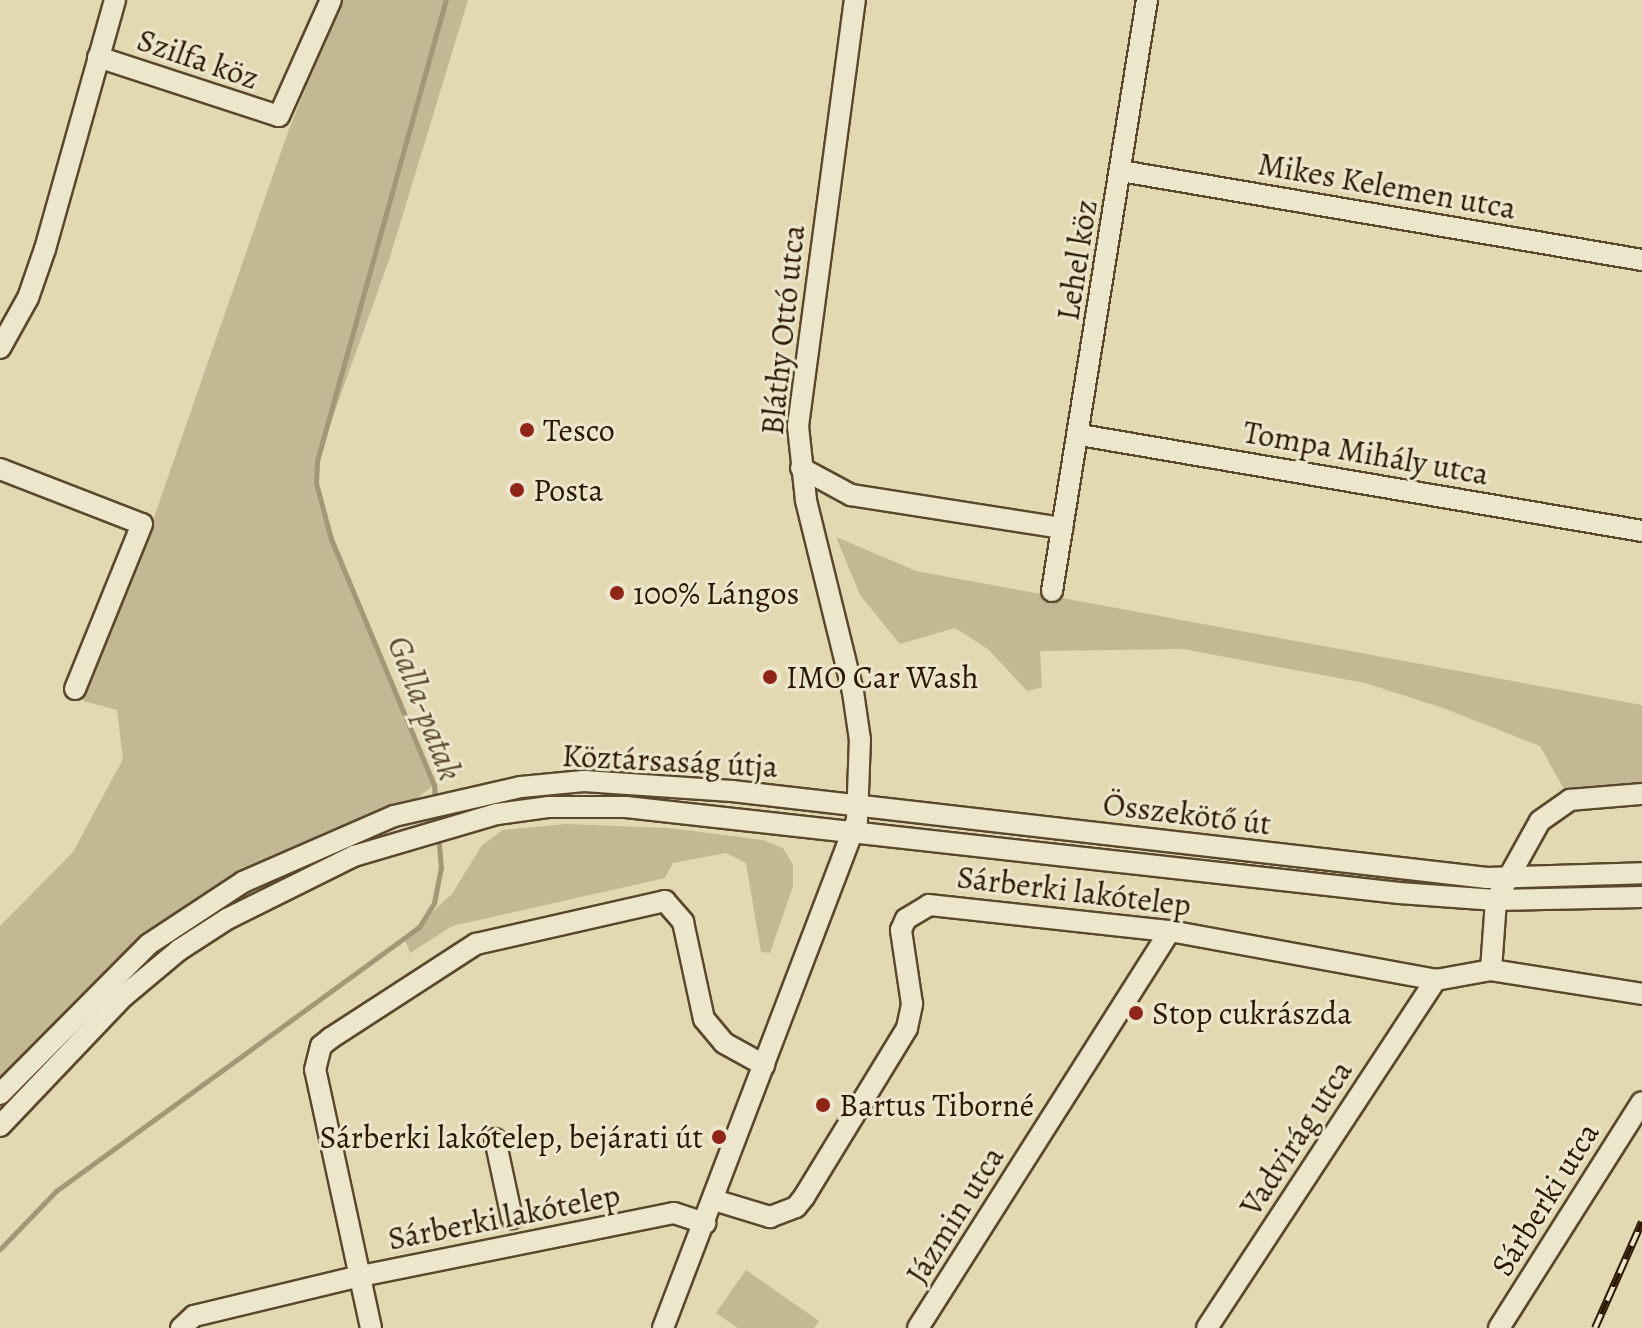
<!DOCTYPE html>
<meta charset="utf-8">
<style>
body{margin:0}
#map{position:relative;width:1642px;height:1328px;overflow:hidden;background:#e2d8b2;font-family:Alegreya,serif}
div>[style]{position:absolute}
.green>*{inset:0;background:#c3b794}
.stream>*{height:5px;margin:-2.5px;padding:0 2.5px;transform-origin:2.5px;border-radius:2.5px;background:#a49775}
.roads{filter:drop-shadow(2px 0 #5a482c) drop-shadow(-2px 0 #5a482c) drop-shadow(0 2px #5a482c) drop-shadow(0 -2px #5a482c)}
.minor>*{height:20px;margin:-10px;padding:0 10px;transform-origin:10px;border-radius:10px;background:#ece6cd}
.rail>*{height:8px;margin-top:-4px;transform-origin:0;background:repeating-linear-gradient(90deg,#ece6cd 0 15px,#2c1800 0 30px);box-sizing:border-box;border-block:2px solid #2c1800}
.dots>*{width:22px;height:22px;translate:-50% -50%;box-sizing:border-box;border:4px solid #ece6cd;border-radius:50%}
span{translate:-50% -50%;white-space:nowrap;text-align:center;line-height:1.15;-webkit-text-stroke:6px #ece6cd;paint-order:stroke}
.street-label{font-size:32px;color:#2c1800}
.poi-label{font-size:32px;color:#2c1800}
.left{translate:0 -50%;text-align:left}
.right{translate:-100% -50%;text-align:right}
.water-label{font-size:34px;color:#5c4b2f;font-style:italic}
</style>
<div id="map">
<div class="green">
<div style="clip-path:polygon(341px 0,468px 0,389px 260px,317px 461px,319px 504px,331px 539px,434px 785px,394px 816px,194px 912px,0 1094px,0 926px,73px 852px,123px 759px,117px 710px,83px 701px,152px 523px,288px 132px)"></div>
<div style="clip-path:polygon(836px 537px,916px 571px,1642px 705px,1642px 792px,1570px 800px,1540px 746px,1443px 708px,1365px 683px,1183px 649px,1040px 651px,1042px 687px,1027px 691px,988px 649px,955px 628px,900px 644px,860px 595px)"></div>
<div style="clip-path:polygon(566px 824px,669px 828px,763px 840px,783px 848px,793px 865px,793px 886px,770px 953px,761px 952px,746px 863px,726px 853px,673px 863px,665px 878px,452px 926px,410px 953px,404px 937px,452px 894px,482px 845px,503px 830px)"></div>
<div style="clip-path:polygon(746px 1270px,819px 1321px,814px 1328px,738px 1328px,716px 1313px)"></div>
</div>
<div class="stream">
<div style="left:435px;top:802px;width:17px;rotate:-93deg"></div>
<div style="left:434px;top:785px;width:267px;rotate:-112.7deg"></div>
<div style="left:331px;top:539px;width:58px;rotate:-105deg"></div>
<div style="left:316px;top:483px;width:22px;rotate:-87deg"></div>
<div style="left:317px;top:461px;width:479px;rotate:-74.4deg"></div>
<div style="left:0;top:1249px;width:81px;rotate:-46deg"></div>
<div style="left:56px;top:1191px;width:449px;rotate:-36deg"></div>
<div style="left:419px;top:927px;width:28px;rotate:-58deg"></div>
<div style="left:434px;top:903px;width:36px;rotate:-79deg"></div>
<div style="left:441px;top:868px;width:32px;rotate:-95deg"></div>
</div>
<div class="roads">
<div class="minor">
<div style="left:98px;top:57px;width:190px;rotate:18.1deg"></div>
<div style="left:279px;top:116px;width:127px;rotate:-65.9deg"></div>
<div style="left:1121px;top:171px;width:529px;rotate:9.69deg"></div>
<div style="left:0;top:348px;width:57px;rotate:-60.8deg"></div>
<div style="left:28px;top:298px;width:52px;rotate:-70.9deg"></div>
<div style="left:45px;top:249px;width:259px;rotate:-74.3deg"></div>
<div style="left:1080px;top:435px;width:570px;rotate:9.69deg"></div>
<div style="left:801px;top:468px;width:57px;rotate:28.4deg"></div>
<div style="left:851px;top:495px;width:214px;rotate:8.9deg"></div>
<div style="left:0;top:469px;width:152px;rotate:21.2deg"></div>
<div style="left:142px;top:524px;width:178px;rotate:112.1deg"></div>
<div style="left:1052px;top:591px;width:599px;rotate:-80.87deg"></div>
<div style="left:1491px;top:970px;width:70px;rotate:-85.9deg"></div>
<div style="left:1496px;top:900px;width:90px;rotate:-60.9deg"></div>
<div style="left:1540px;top:821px;width:37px;rotate:-35deg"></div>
<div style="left:1570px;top:800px;width:72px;rotate:-4.8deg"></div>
<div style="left:0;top:1094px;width:211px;rotate:-45.2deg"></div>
<div style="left:149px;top:944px;width:113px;rotate:-33.4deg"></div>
<div style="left:243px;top:882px;width:165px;rotate:-23.6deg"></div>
<div style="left:394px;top:816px;width:130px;rotate:-12.9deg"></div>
<div style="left:521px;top:787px;width:63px;rotate:-5.4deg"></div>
<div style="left:584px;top:781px;width:148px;rotate:3.9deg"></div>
<div style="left:732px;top:791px;width:760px;rotate:6.57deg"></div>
<div style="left:1487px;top:878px;width:155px;rotate:-1.8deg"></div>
<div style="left:0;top:1126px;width:180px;rotate:-46.4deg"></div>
<div style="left:124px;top:996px;width:72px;rotate:-39.9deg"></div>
<div style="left:179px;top:950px;width:57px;rotate:-32.9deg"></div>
<div style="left:227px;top:919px;width:142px;rotate:-26.4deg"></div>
<div style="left:354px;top:856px;width:149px;rotate:-16.4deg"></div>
<div style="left:497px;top:814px;width:51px;rotate:-7.8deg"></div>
<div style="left:548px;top:807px;width:78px"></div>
<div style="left:626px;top:807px;width:778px;rotate:6.35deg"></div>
<div style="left:1399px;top:893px;width:97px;rotate:4.1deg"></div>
<div style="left:1496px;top:900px;width:146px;rotate:-1.2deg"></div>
<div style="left:495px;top:1139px;width:81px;rotate:77.9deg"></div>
<div style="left:714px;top:1200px;width:59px;rotate:16.9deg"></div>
<div style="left:770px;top:1217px;width:28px;rotate:-21deg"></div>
<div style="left:796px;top:1207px;width:13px;rotate:-51deg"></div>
<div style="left:804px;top:1197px;width:198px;rotate:-58.6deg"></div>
<div style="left:907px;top:1028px;width:25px;rotate:-78deg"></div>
<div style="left:912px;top:1004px;width:75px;rotate:-98.5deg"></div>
<div style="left:901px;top:930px;width:12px;rotate:-66deg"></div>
<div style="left:906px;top:919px;width:27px;rotate:-31deg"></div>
<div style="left:929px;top:905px;width:242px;rotate:6.2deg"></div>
<div style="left:1170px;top:931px;width:270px;rotate:10.4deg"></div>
<div style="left:1436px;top:980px;width:56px;rotate:-10.3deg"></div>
<div style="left:1491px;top:970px;width:153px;rotate:9deg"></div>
<div style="left:181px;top:1328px;width:18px;rotate:-43deg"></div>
<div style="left:194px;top:1316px;width:172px;rotate:-13.5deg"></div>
<div style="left:361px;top:1276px;width:319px;rotate:-11.4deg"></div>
<div style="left:674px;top:1213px;width:33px;rotate:18deg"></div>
<div style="left:371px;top:1328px;width:264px;rotate:-102.2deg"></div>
<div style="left:315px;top:1070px;width:25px;rotate:-76deg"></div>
<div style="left:321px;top:1046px;width:13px;rotate:-39deg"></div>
<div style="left:331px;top:1038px;width:173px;rotate:-33deg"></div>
<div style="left:476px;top:944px;width:194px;rotate:-12.8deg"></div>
<div style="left:665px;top:901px;width:28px;rotate:49deg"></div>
<div style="left:683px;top:922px;width:99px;rotate:77.8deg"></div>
<div style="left:704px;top:1019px;width:31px;rotate:50deg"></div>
<div style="left:724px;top:1043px;width:46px;rotate:28.8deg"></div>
<div style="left:663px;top:1328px;width:544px;rotate:-69.1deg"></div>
<div style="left:857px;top:820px;width:80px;rotate:-87.9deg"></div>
<div style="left:860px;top:740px;width:49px;rotate:-98.3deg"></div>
<div style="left:853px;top:692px;width:198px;rotate:-103.8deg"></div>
<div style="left:806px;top:500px;width:74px;rotate:-96.2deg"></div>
<div style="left:798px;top:426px;width:430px;rotate:-82.4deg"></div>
<div style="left:918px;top:1328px;width:470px;rotate:-57.6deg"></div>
<div style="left:1207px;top:1328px;width:417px;rotate:-56.7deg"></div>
<div style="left:1499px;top:1328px;width:267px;rotate:-57.7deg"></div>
</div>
</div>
<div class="rail">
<div style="left:1595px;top:1328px;width:116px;rotate:-66.1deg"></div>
</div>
<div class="dots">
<div style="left:527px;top:430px;background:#8f2418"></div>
<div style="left:517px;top:490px;background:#8f2418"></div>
<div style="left:617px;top:593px;background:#8f2418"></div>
<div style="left:770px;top:677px;background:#8f2418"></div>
<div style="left:1136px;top:1013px;background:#8f2418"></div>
<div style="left:823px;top:1105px;background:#8f2418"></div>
<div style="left:719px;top:1137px;background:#8f2418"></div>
</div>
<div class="street-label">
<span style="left:198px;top:59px;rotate:19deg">Szilfa köz</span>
<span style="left:1387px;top:186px;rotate:10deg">Mikes Kelemen utca</span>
<span style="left:1077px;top:260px;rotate:-81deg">Lehel köz</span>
<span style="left:783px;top:330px;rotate:-84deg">Bláthy Ottó utca</span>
<span style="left:1366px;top:453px;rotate:10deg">Tompa Mihály utca</span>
<span style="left:670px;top:761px;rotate:3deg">Köztársaság útja</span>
<span style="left:1187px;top:814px;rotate:7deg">Összekötő út</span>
<span style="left:1074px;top:891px;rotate:7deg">Sárberki lakótelep</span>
<span style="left:1296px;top:1138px;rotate:-57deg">Vadvirág utca</span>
<span style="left:1545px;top:1199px;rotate:-58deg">Sárberki utca</span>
<span style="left:955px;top:1215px;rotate:-58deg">Jázmin utca</span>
<span style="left:504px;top:1217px;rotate:-11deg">Sárberki lakótelep</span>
</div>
<div class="poi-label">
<span class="left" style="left:543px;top:430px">Tesco</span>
<span class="left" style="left:533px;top:490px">Posta</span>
<span class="left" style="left:633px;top:593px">100% Lángos</span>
<span class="left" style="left:786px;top:677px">IMO Car Wash</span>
<span class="left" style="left:1152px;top:1013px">Stop cukrászda</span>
<span class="left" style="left:839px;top:1105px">Bartus Tiborné</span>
<span class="right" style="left:703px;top:1137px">Sárberki lakótelep, bejárati út</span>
</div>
<div class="water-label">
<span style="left:425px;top:708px;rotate:69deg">Galla-patak</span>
</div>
</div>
